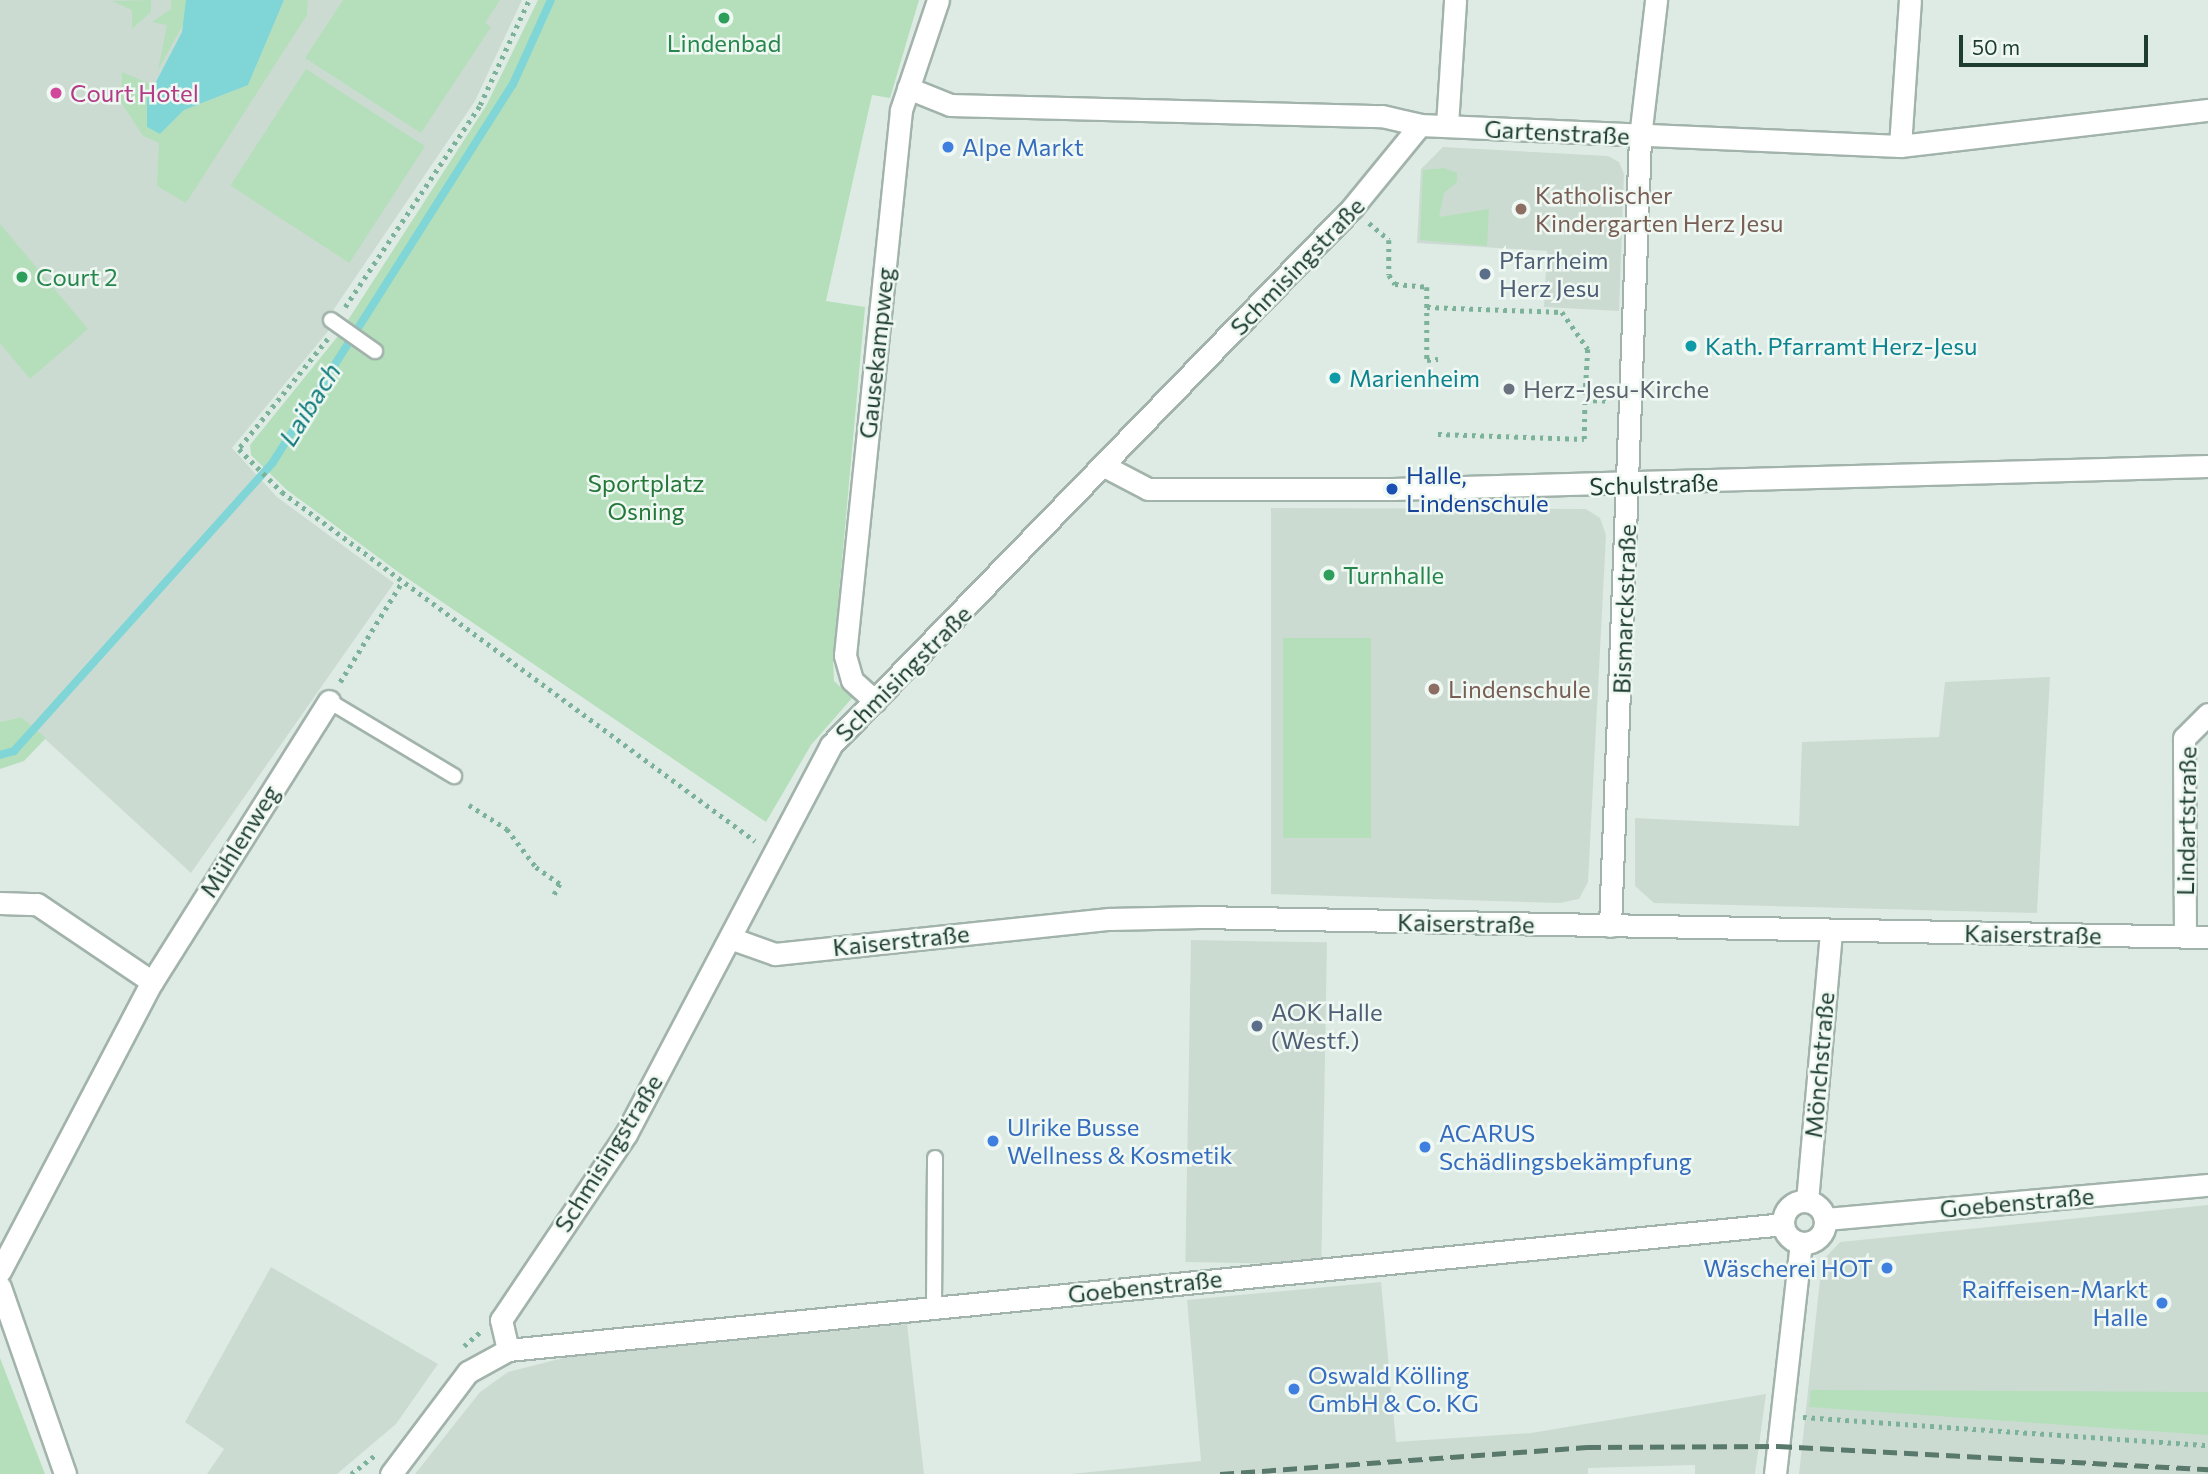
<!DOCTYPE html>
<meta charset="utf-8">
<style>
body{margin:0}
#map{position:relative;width:2208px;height:1474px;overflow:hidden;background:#deebe4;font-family:Commissioner,sans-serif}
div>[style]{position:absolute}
.built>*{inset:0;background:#ccdbd2;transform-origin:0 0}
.green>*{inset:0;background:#b4dfba;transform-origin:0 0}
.water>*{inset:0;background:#80d6d7}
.stream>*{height:8px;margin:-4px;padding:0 4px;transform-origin:4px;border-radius:4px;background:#80d6d7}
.path>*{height:4.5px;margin-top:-2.25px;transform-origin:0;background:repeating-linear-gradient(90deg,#7bb299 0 3.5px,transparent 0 8.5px)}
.roads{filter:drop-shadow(2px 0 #a1b3aa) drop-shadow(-2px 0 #a1b3aa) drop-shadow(0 2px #a1b3aa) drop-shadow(0 -2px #a1b3aa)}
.lane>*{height:14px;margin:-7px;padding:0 7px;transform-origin:7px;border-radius:7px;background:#fff}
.street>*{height:21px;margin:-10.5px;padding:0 10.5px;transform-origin:10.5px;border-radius:10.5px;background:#fff}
.street>.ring{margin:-10.5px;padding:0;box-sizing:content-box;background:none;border:21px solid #fff;border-radius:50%}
.rail>*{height:5px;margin-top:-2.5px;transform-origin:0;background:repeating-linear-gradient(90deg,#58796b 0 14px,transparent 0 21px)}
.dots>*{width:19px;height:19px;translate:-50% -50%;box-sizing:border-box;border:4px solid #eff8f2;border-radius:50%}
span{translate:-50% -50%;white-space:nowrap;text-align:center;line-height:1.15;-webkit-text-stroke:5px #eff8f2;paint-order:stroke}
.leisure-label{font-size:24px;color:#27864d}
.left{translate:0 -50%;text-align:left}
.hotel-label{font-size:24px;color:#b23c85}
.street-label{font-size:24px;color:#1e3d30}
.shop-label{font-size:24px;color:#366cbe}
.right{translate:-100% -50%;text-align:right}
.education-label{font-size:24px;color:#785e54}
.service-label{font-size:24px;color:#4e5e75}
.culture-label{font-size:24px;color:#0d838f}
.worship-label{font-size:24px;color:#5b616d}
.transit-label{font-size:24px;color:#164399}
.park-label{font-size:24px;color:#247738}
.water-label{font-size:26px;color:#137c7e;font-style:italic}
.scale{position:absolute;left:1959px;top:35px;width:189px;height:32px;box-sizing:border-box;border:4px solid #1e3d30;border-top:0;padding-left:9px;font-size:21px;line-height:24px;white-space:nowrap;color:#1e3d30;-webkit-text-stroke:5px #eff8f2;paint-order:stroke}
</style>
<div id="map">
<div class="built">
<div style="clip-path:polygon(0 0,522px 0,475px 101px,334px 309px,329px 330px,232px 448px,277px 497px,394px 583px,191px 873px,21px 717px,0 722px)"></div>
<div style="clip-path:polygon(1443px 147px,1608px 156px,1619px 162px,1624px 174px,1619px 311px,1544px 307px,1547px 251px,1417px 243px,1421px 169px)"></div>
<div style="clip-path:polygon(1271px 508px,1586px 509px,1600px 518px,1606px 535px,1588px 882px,1579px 899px,1560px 903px,1271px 894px)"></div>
<div style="clip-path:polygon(2050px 677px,2037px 913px,1654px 903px,1635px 886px,1635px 818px,1799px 826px,1802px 742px,1939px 737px,1945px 682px)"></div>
<div style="left:1191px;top:940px;width:136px;height:322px;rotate:1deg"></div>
<div style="clip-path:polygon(2208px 1205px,2208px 1474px,1799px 1474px,1822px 1261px,1840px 1242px)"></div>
<div style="clip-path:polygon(271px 1267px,438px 1364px,396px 1424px,337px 1474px,207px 1474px,224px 1449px,185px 1422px)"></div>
<div style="clip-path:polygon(1381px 1282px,1396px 1442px,1531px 1433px,1766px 1394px,1755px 1474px,1695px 1474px,1695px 1465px,1588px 1468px,1588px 1474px,1070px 1474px,1201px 1461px,1187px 1300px)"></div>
<div style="clip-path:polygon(907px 1324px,924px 1474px,415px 1474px,480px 1392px,508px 1372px,567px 1357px)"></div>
</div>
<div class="green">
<div style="clip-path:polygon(151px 0,151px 12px,132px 29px,132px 10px,112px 1px)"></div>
<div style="clip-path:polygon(171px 0,186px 0,186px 19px,158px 70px,167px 25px,152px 22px,171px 9px)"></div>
<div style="clip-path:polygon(284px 0,308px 0,307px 15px,186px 203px,157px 186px,159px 143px,143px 136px,121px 102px,122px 72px,155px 86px,147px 127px,160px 134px,184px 110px,248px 85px)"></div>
<div style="clip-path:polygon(343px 0,500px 0,485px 23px,491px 27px,421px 133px,305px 58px)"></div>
<div style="clip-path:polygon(538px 0,919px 0,890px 98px,872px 95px,826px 301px,865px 307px,833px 659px,834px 681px,852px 698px,811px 745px,766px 822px,401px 574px,287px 490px,251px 455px,250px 445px,338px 336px,369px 359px,380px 343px,348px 320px,486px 106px)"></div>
<div style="left:306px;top:69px;width:142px;height:139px;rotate:33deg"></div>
<div style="clip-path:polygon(1444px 168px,1457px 173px,1457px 182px,1444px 193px,1439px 217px,1489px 209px,1487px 246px,1420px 240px,1423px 170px)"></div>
<div style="clip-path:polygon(0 224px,88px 329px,30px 379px,0 343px)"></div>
<div style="left:1283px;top:638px;width:88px;height:200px"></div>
<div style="clip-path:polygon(21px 717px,46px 738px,24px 761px,0 769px,0 722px)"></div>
<div style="clip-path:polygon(0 1358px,45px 1474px,0 1474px)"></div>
<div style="clip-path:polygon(1811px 1390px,2208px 1392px,2208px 1435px,1809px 1407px)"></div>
</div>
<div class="water">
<div style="clip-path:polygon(186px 0,284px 0,248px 85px,184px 110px,160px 134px,147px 127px,147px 99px,182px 32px)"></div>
</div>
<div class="stream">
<div style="left:0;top:755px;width:15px;rotate:-16deg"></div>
<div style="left:14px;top:751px;width:388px;rotate:-48.1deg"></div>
<div style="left:273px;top:462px;width:448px;rotate:-57.6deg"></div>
<div style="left:513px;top:84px;width:92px;rotate:-65.7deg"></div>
</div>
<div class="path">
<div style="left:1369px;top:223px;width:26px;rotate:40deg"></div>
<div style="left:1389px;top:240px;width:35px;rotate:90deg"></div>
<div style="left:1389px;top:275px;width:11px;rotate:56deg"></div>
<div style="left:1395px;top:284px;width:32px;rotate:5deg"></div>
<div style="left:1427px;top:287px;width:73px;rotate:90deg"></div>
<div style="left:1427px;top:360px;width:11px;rotate:-5deg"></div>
<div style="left:345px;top:307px;width:243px;rotate:-56.2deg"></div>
<div style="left:480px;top:105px;width:116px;rotate:-65deg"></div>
<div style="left:1427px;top:307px;width:135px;rotate:2.1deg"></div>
<div style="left:1562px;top:312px;width:45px;rotate:54.9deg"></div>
<div style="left:1588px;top:349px;width:51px;rotate:93.4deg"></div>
<div style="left:1585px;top:400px;width:25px;rotate:2deg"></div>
<div style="left:328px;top:339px;width:141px;rotate:129deg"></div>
<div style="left:239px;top:449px;width:61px;rotate:45deg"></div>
<div style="left:282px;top:492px;width:588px;rotate:36.42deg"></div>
<div style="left:1438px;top:434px;width:146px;rotate:2deg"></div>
<div style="left:1584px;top:439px;width:39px;rotate:-89deg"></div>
<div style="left:340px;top:682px;width:118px;rotate:-58.2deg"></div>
<div style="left:469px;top:805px;width:45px;rotate:32.3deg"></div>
<div style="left:507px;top:829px;width:48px;rotate:52.7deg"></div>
<div style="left:536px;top:867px;width:29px;rotate:35deg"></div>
<div style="left:560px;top:884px;width:15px;rotate:118deg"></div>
<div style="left:464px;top:1346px;width:23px;rotate:-41deg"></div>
<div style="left:1803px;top:1417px;width:406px;rotate:4deg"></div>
<div style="left:351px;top:1474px;width:31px;rotate:-38deg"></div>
</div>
<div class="roads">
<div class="lane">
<div style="left:331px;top:320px;width:54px;rotate:35.2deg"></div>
<div style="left:329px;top:701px;width:146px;rotate:31deg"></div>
<div style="left:934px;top:1306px;width:148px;rotate:-89.6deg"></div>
</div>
<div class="street">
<div style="left:908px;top:88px;width:45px;rotate:22deg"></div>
<div style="left:950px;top:105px;width:432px;rotate:1.5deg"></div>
<div style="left:1382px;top:116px;width:39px;rotate:13deg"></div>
<div style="left:1420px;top:125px;width:480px;rotate:2.5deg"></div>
<div style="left:1900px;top:146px;width:310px;rotate:-6.7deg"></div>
<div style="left:1447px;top:125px;width:125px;rotate:-86.3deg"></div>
<div style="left:1900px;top:146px;width:146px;rotate:-86.1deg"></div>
<div style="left:1106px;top:467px;width:47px;rotate:27.6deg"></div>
<div style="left:1148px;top:489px;width:244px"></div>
<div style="left:1392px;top:489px;width:816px;rotate:-1.61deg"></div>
<div style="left:875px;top:701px;width:31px;rotate:-138deg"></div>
<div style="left:852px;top:680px;width:26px;rotate:-106deg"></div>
<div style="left:845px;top:655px;width:548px;rotate:-84.13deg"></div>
<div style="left:901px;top:110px;width:116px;rotate:-71.4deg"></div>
<div style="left:0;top:903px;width:37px;rotate:2deg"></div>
<div style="left:37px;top:904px;width:139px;rotate:34.1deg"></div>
<div style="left:1610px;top:926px;width:790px;rotate:-87.82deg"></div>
<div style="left:1640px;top:137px;width:138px;rotate:-83.3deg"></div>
<div style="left:2185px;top:937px;width:199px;rotate:-90.3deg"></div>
<div style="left:2184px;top:738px;width:34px;rotate:-45deg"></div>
<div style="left:730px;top:938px;width:48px;rotate:19.6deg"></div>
<div style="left:775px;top:954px;width:336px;rotate:-6deg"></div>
<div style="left:1109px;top:919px;width:91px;rotate:-1.3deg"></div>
<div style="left:1200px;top:917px;width:1008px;rotate:1.14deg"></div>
<div class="ring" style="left:1783px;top:1201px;width:21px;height:21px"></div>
<div style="left:1807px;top:1201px;width:272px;rotate:-84.9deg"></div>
<div style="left:1825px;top:1219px;width:385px;rotate:-5.1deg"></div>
<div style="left:0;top:1271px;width:327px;rotate:-62.3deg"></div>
<div style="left:152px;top:982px;width:332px;rotate:-57.8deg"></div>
<div style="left:0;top:1287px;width:198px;rotate:70.8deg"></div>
<div style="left:508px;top:1350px;width:31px;rotate:-103deg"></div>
<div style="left:501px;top:1320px;width:224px;rotate:-56.1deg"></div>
<div style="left:626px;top:1134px;width:440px;rotate:-62.2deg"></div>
<div style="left:831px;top:745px;width:748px;rotate:-45.87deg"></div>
<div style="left:1352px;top:208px;width:107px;rotate:-50.7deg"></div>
<div style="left:391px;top:1474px;width:128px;rotate:-53deg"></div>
<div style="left:468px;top:1372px;width:46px;rotate:-28.8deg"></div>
<div style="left:508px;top:1350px;width:1281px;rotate:-5.64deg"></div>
<div style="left:1775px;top:1474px;width:232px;rotate:-83.6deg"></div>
</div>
</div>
<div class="rail">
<div style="left:1220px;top:1474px;width:368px;rotate:-4.2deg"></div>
<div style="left:1587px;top:1447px;width:191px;rotate:-0.3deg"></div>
<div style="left:1778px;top:1446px;width:431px;rotate:3.1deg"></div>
</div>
<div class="dots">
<div style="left:724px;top:18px;background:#2e9e5b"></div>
<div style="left:56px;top:93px;background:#d1479c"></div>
<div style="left:948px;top:147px;background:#3f7fe0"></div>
<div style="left:1521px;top:209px;background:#8d6e63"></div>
<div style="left:1485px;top:274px;background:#5c6f8a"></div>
<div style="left:22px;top:277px;background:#2e9e5b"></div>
<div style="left:1691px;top:346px;background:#0f9aa8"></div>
<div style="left:1335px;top:378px;background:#0f9aa8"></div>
<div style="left:1509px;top:389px;background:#6b7280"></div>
<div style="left:1392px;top:489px;background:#1a4fb4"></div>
<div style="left:1329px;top:575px;background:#2e9e5b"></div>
<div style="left:1434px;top:689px;background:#8d6e63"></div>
<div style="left:1257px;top:1026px;background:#5c6f8a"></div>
<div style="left:993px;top:1141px;background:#3f7fe0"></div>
<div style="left:1425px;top:1147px;background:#3f7fe0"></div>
<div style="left:1887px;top:1268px;background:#3f7fe0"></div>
<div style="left:2162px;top:1303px;background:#3f7fe0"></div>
<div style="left:1294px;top:1389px;background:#3f7fe0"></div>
</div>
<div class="leisure-label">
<span style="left:724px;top:43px">Lindenbad</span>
<span class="left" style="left:36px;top:277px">Court 2</span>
<span class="left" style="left:1343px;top:575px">Turnhalle</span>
</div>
<div class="hotel-label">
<span class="left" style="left:70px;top:93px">Court Hotel</span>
</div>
<div class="street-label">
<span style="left:1557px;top:132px;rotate:3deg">Gartenstraße</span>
<span style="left:1297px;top:266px;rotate:-46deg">Schmisingstraße</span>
<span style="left:876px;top:353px;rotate:-84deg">Gausekampweg</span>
<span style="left:1654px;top:484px;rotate:-2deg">Schulstraße</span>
<span style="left:1624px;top:609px;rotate:-88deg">Bismarckstraße</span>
<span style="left:903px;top:673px;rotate:-45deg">Schmisingstraße</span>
<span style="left:2186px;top:821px;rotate:-89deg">Lindartstraße</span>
<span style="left:239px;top:841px;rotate:-58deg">Mühlenweg</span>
<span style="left:1466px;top:923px;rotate:1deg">Kaiserstraße</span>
<span style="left:2033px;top:934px;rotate:1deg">Kaiserstraße</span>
<span style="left:901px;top:940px;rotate:-6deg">Kaiserstraße</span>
<span style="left:1819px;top:1065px;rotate:-85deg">Mönchstraße</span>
<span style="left:608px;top:1153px;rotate:-58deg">Schmisingstraße</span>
<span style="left:2017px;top:1202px;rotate:-5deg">Goebenstraße</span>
<span style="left:1145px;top:1286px;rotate:-6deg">Goebenstraße</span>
</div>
<div class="shop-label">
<span class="left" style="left:962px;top:147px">Alpe Markt</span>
<span class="left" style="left:1007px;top:1141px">Ulrike Busse<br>Wellness &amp; Kosmetik</span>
<span class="left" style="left:1439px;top:1147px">ACARUS<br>Schädlingsbekämpfung</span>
<span class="right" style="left:1873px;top:1268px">Wäscherei HOT</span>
<span class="right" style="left:2148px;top:1303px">Raiffeisen-Markt<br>Halle</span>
<span class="left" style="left:1308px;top:1389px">Oswald Kölling<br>GmbH &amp; Co. KG</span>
</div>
<div class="education-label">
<span class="left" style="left:1535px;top:209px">Katholischer<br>Kindergarten Herz Jesu</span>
<span class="left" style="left:1448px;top:689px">Lindenschule</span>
</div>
<div class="service-label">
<span class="left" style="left:1499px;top:274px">Pfarrheim<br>Herz Jesu</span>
<span class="left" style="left:1271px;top:1026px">AOK Halle<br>(Westf.)</span>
</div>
<div class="culture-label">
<span class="left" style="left:1705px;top:346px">Kath. Pfarramt Herz-Jesu</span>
<span class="left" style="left:1349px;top:378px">Marienheim</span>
</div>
<div class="worship-label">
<span class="left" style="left:1523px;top:389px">Herz-Jesu-Kirche</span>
</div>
<div class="transit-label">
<span class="left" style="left:1406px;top:489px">Halle,<br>Lindenschule</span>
</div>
<div class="park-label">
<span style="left:646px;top:497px">Sportplatz<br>Osning</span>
</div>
<div class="water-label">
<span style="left:309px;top:404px;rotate:-58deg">Laibach</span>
</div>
<div class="scale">50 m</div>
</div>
